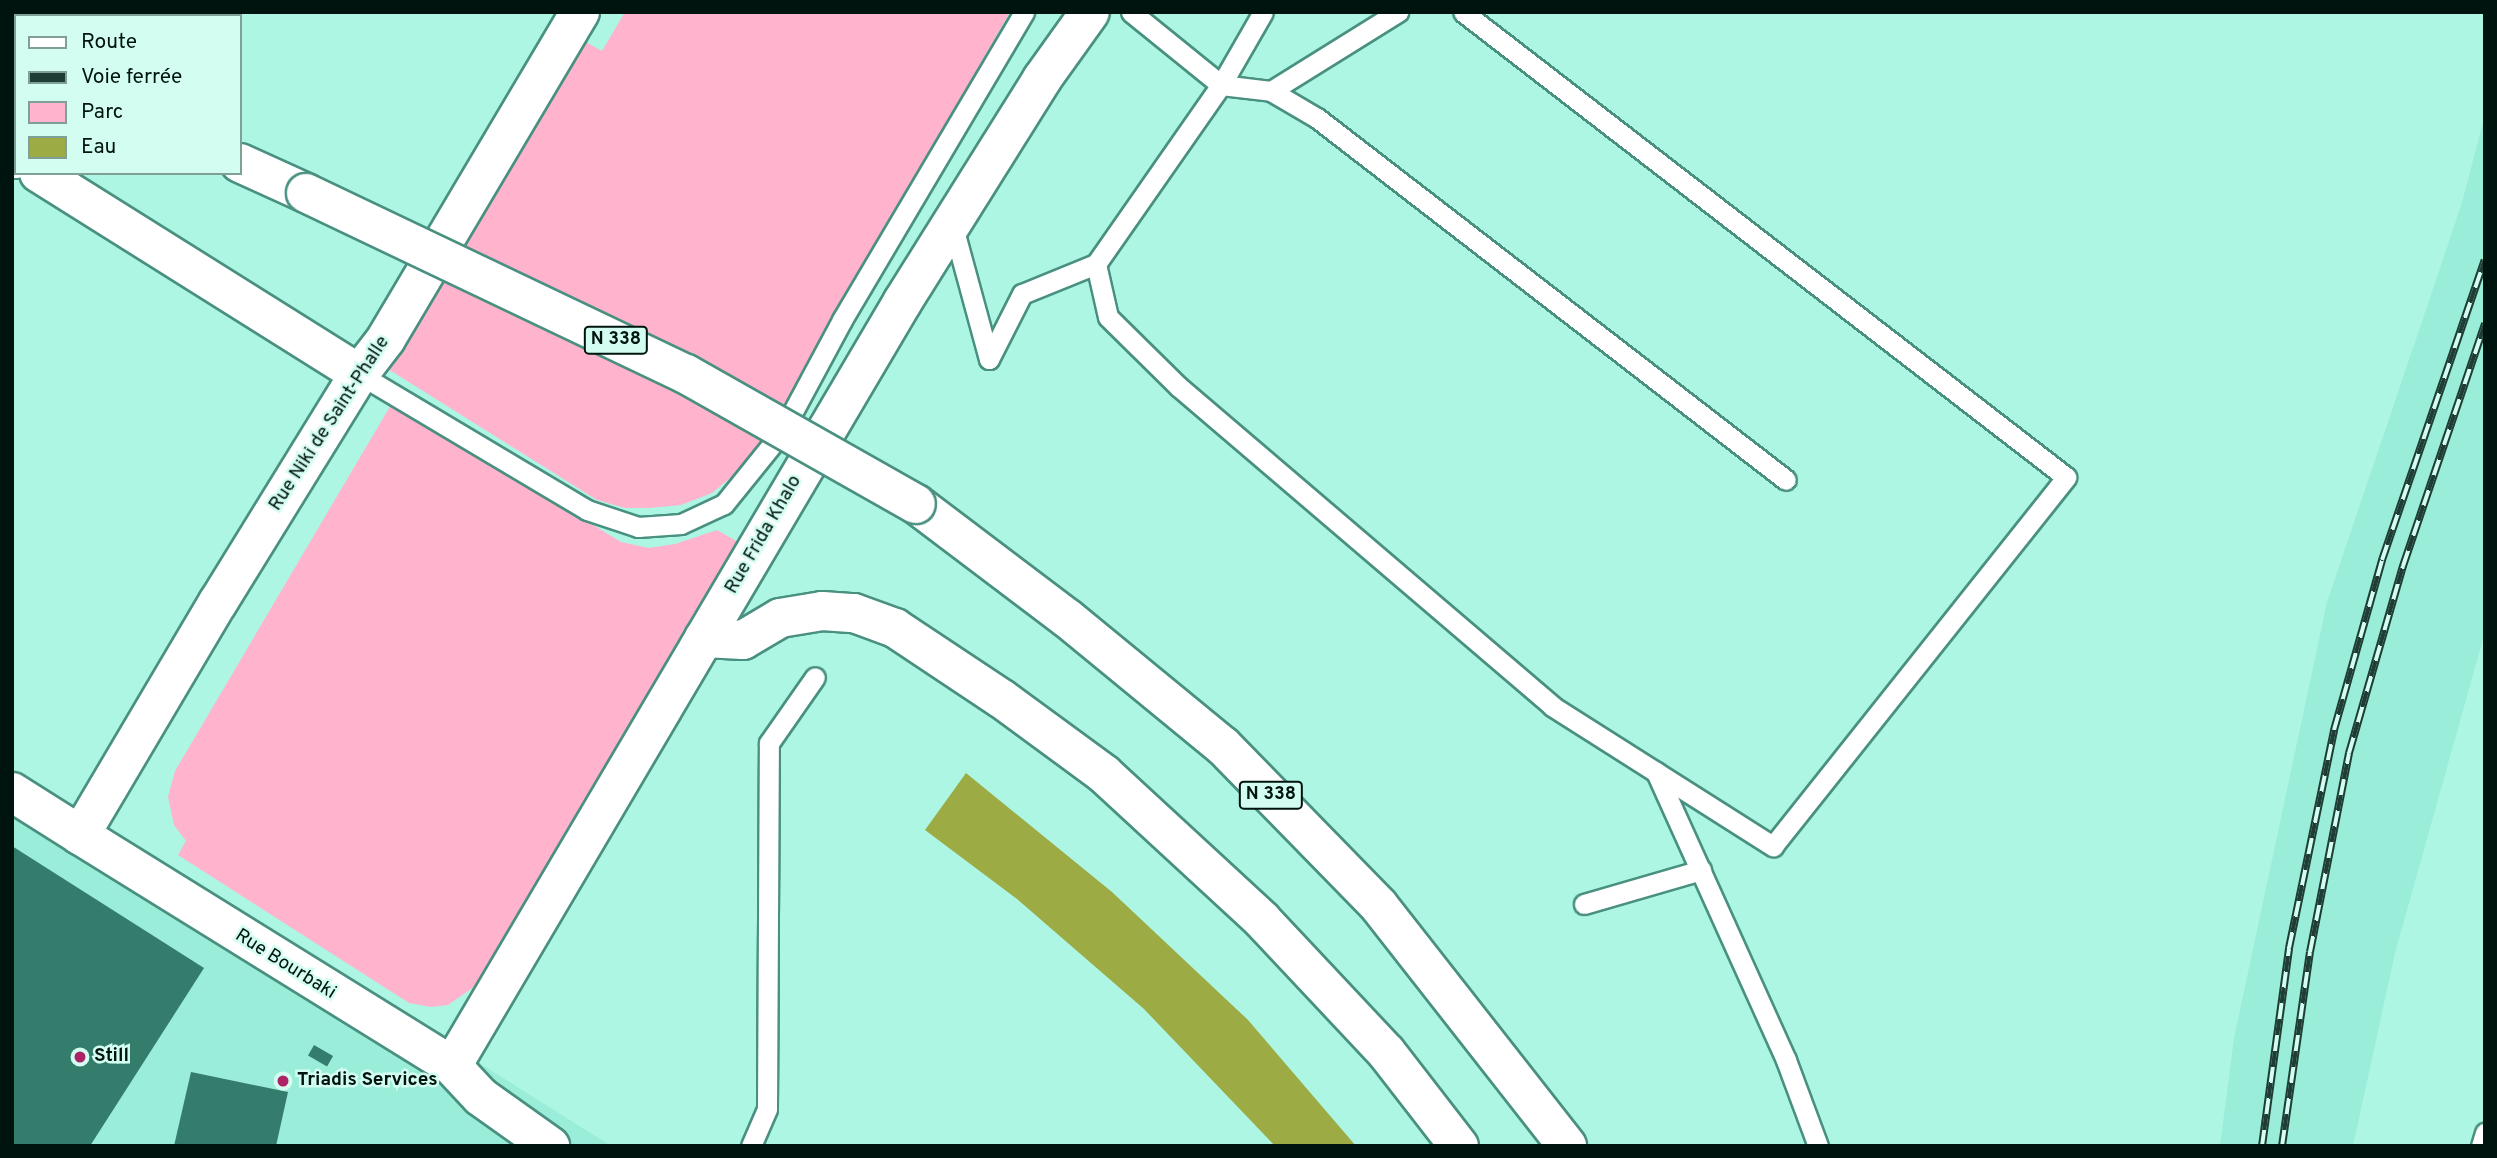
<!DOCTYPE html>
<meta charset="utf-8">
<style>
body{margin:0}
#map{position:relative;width:2497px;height:1158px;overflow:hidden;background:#aef6e4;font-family:Overpass,sans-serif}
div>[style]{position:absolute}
.built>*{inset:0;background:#9aedd9}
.green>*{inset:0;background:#ffb3cd}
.water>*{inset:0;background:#9cab43}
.building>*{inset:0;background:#347c6c;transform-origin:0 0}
.roads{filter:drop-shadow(2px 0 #499080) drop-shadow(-2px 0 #499080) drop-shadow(0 2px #499080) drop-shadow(0 -2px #499080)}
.service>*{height:19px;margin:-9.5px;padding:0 9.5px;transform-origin:9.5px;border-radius:9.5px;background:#fff}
.tertiary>*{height:38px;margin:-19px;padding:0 19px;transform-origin:19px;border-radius:19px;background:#fff}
.secondary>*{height:38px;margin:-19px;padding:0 19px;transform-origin:19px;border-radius:19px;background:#fff}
.trunk>*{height:38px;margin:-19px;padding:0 19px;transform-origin:19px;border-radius:19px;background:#fff}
.rail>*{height:8px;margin-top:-4px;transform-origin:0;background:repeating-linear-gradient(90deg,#d3fdf1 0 16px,#1f3c35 0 32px);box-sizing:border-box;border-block:2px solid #1f3c35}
.bridges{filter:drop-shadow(2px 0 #499080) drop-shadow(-2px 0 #499080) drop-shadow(0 2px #499080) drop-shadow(0 -2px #499080)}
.trunk-bridge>*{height:38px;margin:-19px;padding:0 19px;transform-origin:19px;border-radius:19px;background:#fff}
.dots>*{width:19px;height:19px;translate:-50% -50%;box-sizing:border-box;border:4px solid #d3fdf1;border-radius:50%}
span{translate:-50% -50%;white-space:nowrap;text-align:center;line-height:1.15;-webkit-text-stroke:5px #d3fdf1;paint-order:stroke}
.shield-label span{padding:2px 5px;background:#d3fdf1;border:2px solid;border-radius:5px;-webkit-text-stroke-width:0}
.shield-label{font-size:18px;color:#00140f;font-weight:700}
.street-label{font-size:19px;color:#00140f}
.poi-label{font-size:19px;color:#00140f;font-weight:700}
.left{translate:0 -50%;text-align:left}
.frame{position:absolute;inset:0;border:14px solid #00140f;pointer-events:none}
.legend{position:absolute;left:14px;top:14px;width:228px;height:161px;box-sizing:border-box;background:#d3fdf1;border:2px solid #7fa097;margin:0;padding:9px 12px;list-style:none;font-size:21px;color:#00140f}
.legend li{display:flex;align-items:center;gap:14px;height:35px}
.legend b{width:35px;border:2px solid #7fa097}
</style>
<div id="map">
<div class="built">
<div style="clip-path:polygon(2485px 115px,2485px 632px,2395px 953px,2353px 1146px,2220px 1146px,2234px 1038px,2327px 602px,2461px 206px)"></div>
<div style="clip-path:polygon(12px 768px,611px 1146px,12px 1146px)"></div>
</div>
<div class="green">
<div style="clip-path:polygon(625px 12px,1010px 12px,752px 460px,712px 493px,681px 505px,649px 508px,625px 508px,597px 500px,388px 369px,584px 41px,602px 51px)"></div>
<div style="clip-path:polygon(392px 403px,621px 542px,649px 548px,675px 544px,717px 530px,738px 542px,481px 982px,448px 1005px,431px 1007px,409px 1003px,178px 855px,186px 841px,174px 825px,168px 797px,175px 771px)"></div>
</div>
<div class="water">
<div style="clip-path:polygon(966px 773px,1112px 892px,1248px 1020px,1356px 1146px,1275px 1146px,1144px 1009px,1017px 899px,925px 830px)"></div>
</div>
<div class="building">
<div style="clip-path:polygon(12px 846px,204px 968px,90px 1146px,12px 1146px)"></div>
<div style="left:314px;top:1045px;width:22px;height:12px;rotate:30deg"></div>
<div style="clip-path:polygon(191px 1072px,288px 1092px,276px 1146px,174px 1146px)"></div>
</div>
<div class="roads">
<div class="service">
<div style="left:1131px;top:12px;width:116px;rotate:39deg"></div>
<div style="left:1221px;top:85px;width:50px;rotate:6.8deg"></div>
<div style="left:1271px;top:91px;width:53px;rotate:30.4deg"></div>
<div style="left:1317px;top:118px;width:592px;rotate:37.66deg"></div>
<div style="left:1271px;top:91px;width:150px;rotate:-31.9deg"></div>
<div style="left:952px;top:223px;width:141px;rotate:74.8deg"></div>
<div style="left:989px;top:359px;width:73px;rotate:-63.1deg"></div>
<div style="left:1022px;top:294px;width:80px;rotate:-22.1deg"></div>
<div style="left:1096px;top:264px;width:218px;rotate:-55.1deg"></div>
<div style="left:1221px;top:85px;width:84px;rotate:-60.1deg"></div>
<div style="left:1096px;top:264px;width:54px;rotate:77.2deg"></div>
<div style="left:1108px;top:317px;width:100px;rotate:44.6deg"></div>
<div style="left:1179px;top:387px;width:491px;rotate:40.5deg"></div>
<div style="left:1552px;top:706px;width:262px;rotate:32.4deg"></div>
<div style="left:1773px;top:846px;width:471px;rotate:-51.5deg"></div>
<div style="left:2066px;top:477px;width:761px;rotate:-142.36deg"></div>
<div style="left:359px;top:374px;width:265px;rotate:30.8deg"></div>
<div style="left:587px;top:510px;width:54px;rotate:18.4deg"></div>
<div style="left:638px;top:527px;width:43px;rotate:-4deg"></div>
<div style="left:681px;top:524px;width:47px;rotate:-24.9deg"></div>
<div style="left:724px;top:504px;width:92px;rotate:-51.1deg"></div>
<div style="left:782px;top:432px;width:127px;rotate:-61.8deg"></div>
<div style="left:842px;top:320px;width:358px;rotate:-59.4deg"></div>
<div style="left:1656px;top:772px;width:316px;rotate:65.7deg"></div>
<div style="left:1786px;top:1060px;width:92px;rotate:69.6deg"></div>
<div style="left:1584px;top:904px;width:122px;rotate:-16.2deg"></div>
<div style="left:751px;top:1146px;width:40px;rotate:-66.6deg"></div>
<div style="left:767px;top:1109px;width:366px;rotate:-89.7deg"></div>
<div style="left:769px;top:743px;width:80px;rotate:-55.1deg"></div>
<div style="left:2481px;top:1146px;width:14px;rotate:-73deg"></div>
</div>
<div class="tertiary">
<div style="left:12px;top:792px;width:80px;rotate:32.3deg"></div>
<div style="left:452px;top:1066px;width:42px;rotate:46.9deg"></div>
<div style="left:481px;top:1097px;width:85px;rotate:35.4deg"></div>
</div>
<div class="secondary">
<div style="left:580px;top:12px;width:380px;rotate:120.7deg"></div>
<div style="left:386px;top:339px;width:44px;rotate:127.6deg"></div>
<div style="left:359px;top:374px;width:268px;rotate:121.7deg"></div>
<div style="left:218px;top:602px;width:271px;rotate:120.6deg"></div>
<div style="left:80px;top:835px;width:438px;rotate:31.8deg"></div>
<div style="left:452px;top:1066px;width:888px;rotate:-59.48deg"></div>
<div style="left:903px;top:301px;width:262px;rotate:-57.9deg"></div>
<div style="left:1042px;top:79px;width:82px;rotate:-54.4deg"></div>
</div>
<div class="trunk">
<div style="left:12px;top:59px;width:4px;rotate:14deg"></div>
<div style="left:12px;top:156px;width:5px;rotate:37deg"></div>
<div style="left:240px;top:163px;width:72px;rotate:24.4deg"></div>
<div style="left:39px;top:173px;width:378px;rotate:32.1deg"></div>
<div style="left:916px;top:504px;width:189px;rotate:37.1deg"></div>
<div style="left:1067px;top:618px;width:202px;rotate:39.4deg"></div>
<div style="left:1223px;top:746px;width:223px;rotate:45.7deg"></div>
<div style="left:1379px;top:906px;width:305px;rotate:51.9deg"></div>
<div style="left:704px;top:638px;width:39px;rotate:3deg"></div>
<div style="left:743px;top:640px;width:43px;rotate:-30.7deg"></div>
<div style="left:780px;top:618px;width:43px;rotate:-9.5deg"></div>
<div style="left:822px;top:611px;width:32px;rotate:4deg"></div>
<div style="left:854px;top:613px;width:44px;rotate:20.1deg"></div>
<div style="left:895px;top:628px;width:128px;rotate:33.6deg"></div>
<div style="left:1002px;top:699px;width:127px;rotate:36.3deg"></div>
<div style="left:1104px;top:774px;width:215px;rotate:42.7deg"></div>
<div style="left:1262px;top:920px;width:181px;rotate:46.8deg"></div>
<div style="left:1386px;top:1052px;width:119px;rotate:52.2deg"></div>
</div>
</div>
<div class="rail">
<div style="left:2262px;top:1146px;width:200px;rotate:-82.2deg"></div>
<div style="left:2289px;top:948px;width:223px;rotate:-78.3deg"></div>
<div style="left:2334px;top:730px;width:177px;rotate:-74.2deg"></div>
<div style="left:2382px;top:560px;width:317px;rotate:-71.1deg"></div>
<div style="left:2282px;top:1146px;width:196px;rotate:-81.8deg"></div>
<div style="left:2310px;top:952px;width:203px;rotate:-78.9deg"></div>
<div style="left:2349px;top:753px;width:195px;rotate:-73.9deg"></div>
<div style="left:2403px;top:566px;width:256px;rotate:-71.3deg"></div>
</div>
<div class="bridges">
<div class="trunk-bridge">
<div style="left:306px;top:193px;width:421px;rotate:25.5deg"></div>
<div style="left:686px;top:374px;width:264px;rotate:29.5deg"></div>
</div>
</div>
<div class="dots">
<div style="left:80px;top:1057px;background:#ad2466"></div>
<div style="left:283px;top:1081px;background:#ad2466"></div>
</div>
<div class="shield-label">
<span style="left:616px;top:340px">N 338</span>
<span style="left:1271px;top:795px">N 338</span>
</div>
<div class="street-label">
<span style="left:330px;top:424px;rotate:-57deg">Rue Niki de Saint-Phalle</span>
<span style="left:764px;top:535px;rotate:-60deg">Rue Frida Khalo</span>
<span style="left:285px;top:965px;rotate:32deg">Rue Bourbaki</span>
</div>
<div class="poi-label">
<span class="left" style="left:94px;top:1057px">Still</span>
<span class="left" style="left:297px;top:1081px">Triadis Services</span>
</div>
<div class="frame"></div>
<ul class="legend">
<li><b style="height:9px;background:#fff"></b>Route</li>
<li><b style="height:9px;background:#1f3c35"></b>Voie ferrée</li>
<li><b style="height:19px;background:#ffb3cd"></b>Parc</li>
<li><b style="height:19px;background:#9cab43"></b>Eau</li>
</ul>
</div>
